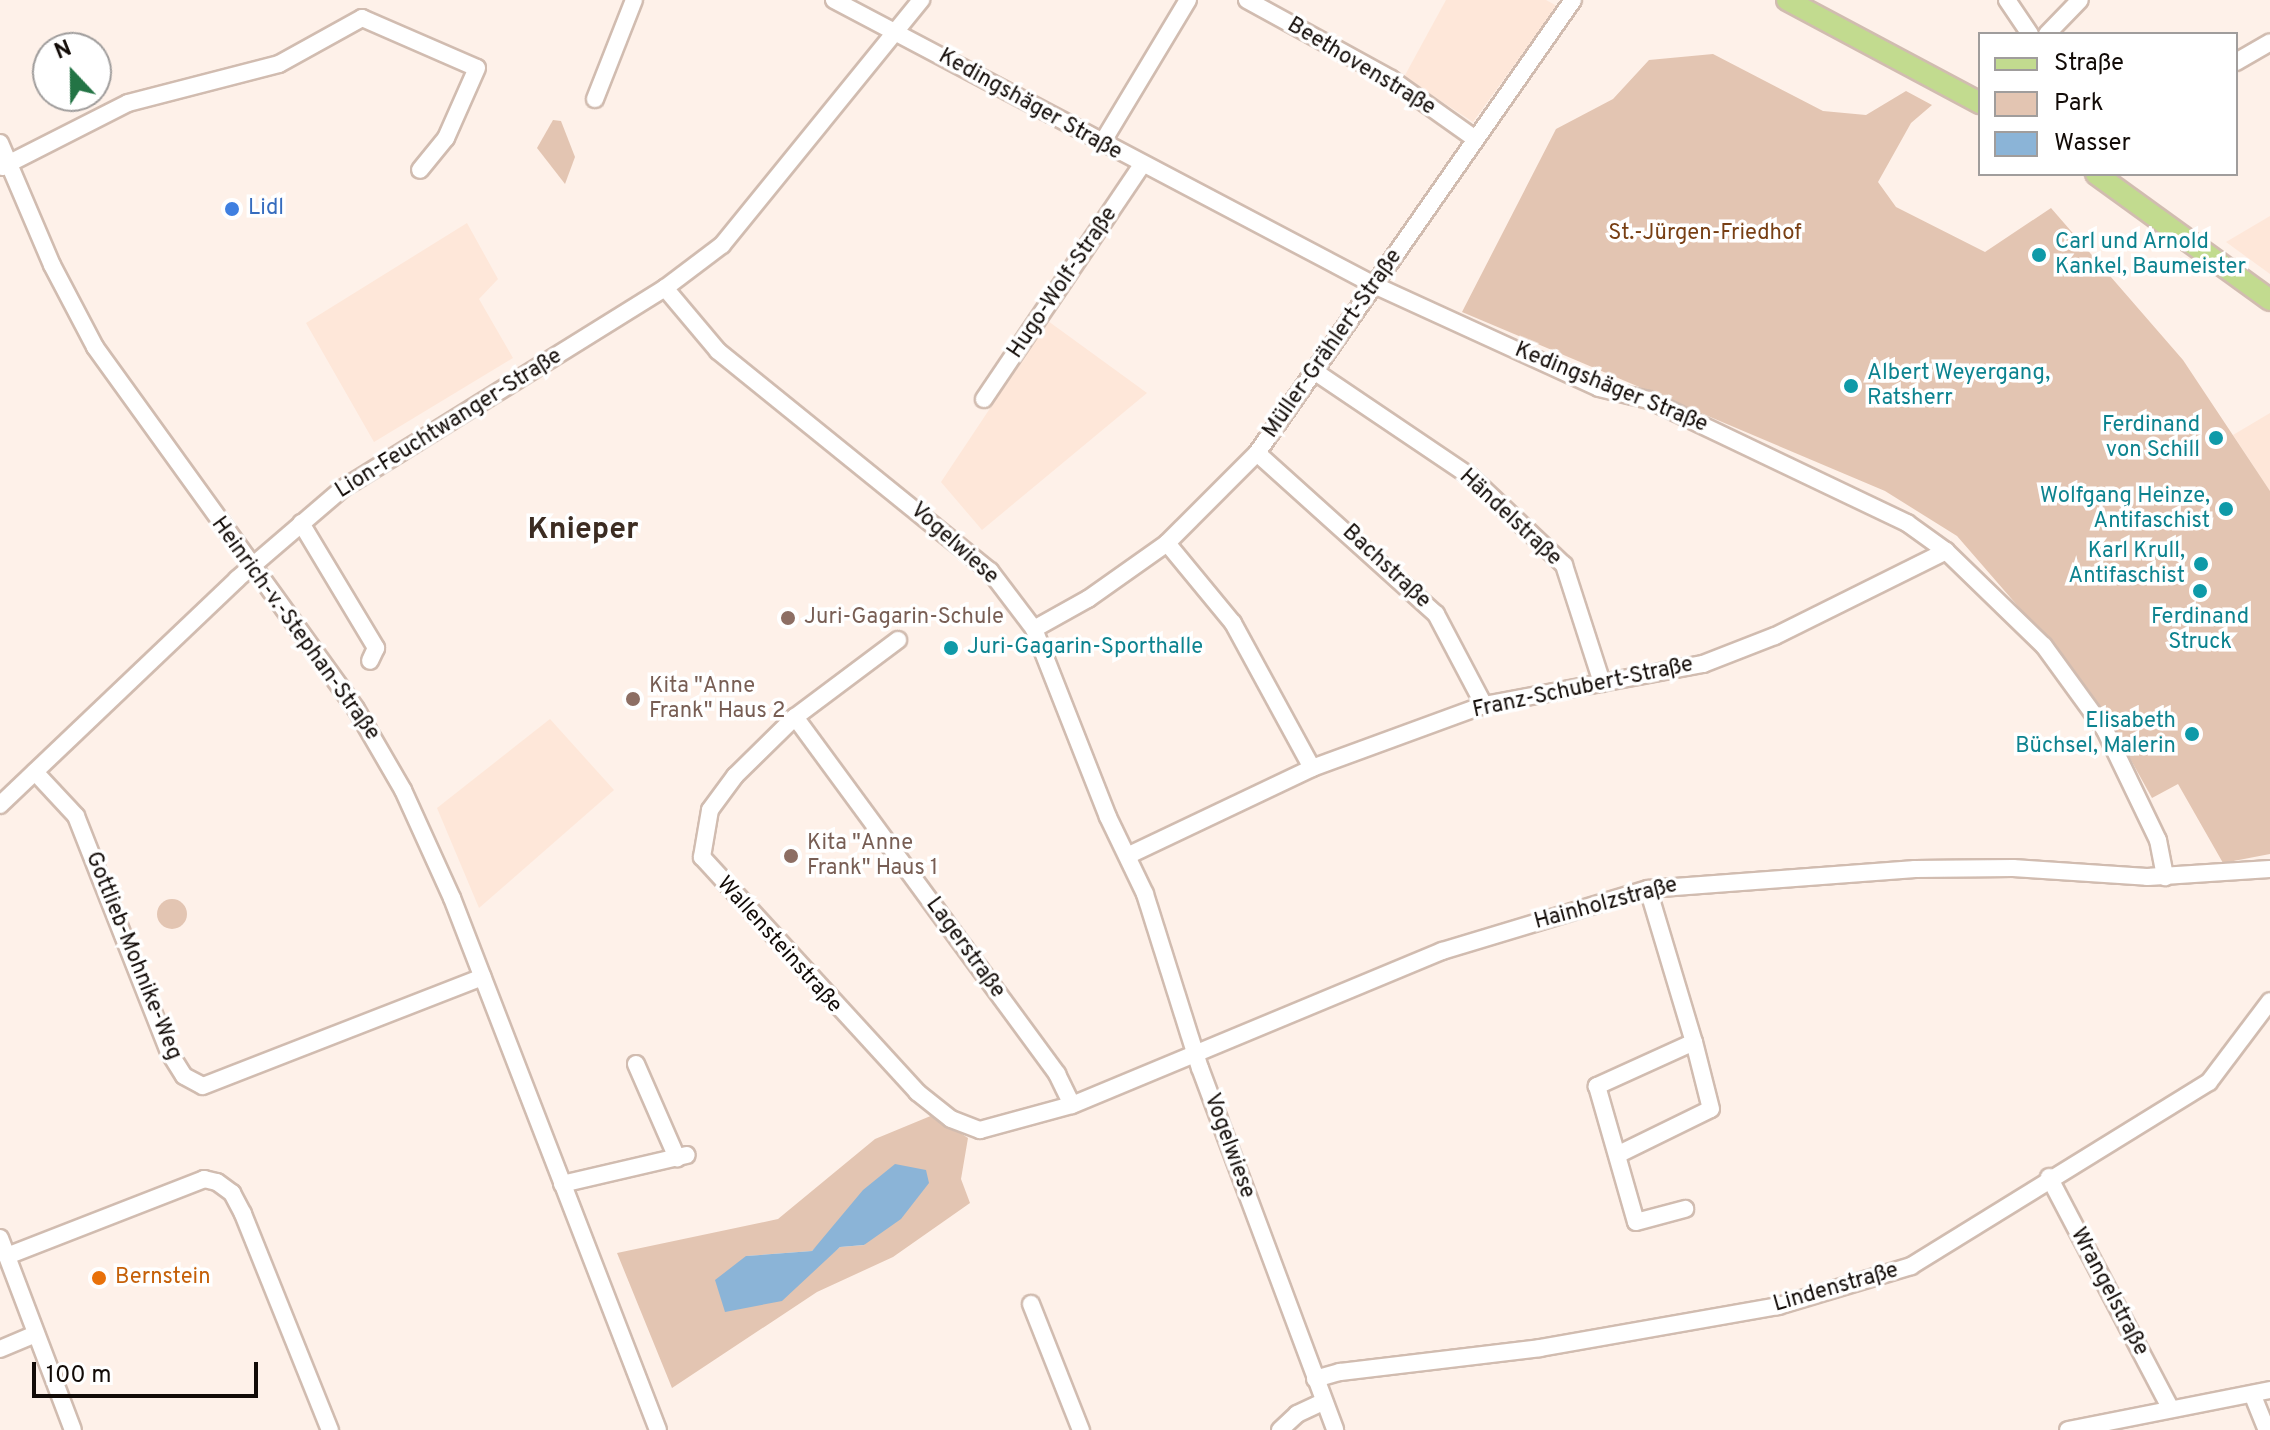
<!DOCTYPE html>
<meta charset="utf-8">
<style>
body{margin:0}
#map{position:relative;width:2270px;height:1430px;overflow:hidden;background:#fef1e9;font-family:Overpass,sans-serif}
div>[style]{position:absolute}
.built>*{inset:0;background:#fee7d9}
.green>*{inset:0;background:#e3c5b2}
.round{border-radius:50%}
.water>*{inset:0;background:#8bb4d7}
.roads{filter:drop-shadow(2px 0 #d1bcb0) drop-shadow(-2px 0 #d1bcb0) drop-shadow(0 2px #d1bcb0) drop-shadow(0 -2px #d1bcb0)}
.minor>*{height:16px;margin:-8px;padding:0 8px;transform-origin:8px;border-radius:8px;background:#fff}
.major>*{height:20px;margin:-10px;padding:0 10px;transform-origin:10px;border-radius:10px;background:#c2db8f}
.dots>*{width:22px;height:22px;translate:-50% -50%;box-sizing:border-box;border:4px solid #fff;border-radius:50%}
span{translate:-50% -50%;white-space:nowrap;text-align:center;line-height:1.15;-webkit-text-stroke:7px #fff;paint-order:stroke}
.street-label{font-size:22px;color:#120b07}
.shop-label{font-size:22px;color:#366cbe}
.left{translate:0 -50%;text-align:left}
.park-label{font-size:22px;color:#783f14}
.culture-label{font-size:22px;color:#0d838f}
.right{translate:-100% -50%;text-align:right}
.education-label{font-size:22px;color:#785e54}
.food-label{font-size:22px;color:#c56008}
.district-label{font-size:30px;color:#3c2c22;font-weight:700}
.legend{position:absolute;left:1978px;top:32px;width:260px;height:144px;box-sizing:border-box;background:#fff;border:2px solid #a09d9c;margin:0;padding:10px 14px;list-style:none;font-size:24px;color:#120b07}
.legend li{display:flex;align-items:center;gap:16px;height:40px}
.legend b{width:40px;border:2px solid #a09d9c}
.north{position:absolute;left:32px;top:32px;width:80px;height:80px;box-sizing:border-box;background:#fff;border:2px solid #a09d9c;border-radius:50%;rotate:338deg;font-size:22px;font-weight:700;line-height:32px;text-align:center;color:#120b07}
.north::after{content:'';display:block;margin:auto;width:28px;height:36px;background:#237445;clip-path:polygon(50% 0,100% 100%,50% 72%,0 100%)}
.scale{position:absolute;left:32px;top:1362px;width:226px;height:36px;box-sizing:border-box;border:4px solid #120b07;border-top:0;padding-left:10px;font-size:24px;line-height:28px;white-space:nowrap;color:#120b07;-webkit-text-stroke:6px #fff;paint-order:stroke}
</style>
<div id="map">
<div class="built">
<div style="clip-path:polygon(1446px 0,1546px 0,1557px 6px,1473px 122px,1404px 77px)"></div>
<div style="clip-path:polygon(2270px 216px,2270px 274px,2226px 242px)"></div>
<div style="clip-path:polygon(467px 223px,498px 279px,479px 299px,513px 358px,374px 442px,306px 323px)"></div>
<div style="clip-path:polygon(1048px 321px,1147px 393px,982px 530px,941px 482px)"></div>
<div style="clip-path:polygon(2270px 413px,2270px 491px,2233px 435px)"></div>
<div style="clip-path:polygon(550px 719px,614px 790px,479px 908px,437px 808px)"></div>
</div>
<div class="green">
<div style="clip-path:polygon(1713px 54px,1823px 111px,1866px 115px,1906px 91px,1932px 105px,1911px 123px,1878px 182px,1896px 207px,1985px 252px,2051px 208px,2183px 360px,2270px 491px,2270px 854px,2223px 863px,2178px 784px,2152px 798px,2112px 726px,2049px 642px,1957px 536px,1885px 491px,1462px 312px,1556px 129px,1613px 99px,1649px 60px)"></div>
<div style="clip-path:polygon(553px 120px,561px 121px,575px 157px,565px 184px,537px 148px)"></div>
<div class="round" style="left:157px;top:899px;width:30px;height:30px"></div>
<div style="clip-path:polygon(evenodd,933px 1115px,968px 1138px,961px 1179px,970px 1203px,893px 1257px,817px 1292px,672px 1388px,617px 1253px,778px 1219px,875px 1139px,933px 1115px,839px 1223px,865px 1245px,840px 1247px,815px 1268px,746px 1256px,812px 1251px,839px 1223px)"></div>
</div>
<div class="water">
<div style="clip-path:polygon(895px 1164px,926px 1170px,929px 1183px,901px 1219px,864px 1245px,840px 1247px,782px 1301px,725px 1312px,715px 1280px,746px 1256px,812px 1251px,863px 1190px)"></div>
</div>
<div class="roads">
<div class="minor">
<div style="left:834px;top:0;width:611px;rotate:27.82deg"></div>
<div style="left:1374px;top:285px;width:247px;rotate:24.6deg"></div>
<div style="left:1599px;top:388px;width:51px;rotate:13.5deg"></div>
<div style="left:1649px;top:400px;width:286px;rotate:25.5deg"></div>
<div style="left:1907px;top:523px;width:48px;rotate:35.7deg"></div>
<div style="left:1946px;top:551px;width:136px;rotate:44.1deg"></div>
<div style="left:2044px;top:646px;width:104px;rotate:54deg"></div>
<div style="left:2105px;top:730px;width:122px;rotate:64.3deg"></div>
<div style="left:2158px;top:840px;width:38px;rotate:79deg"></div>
<div style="left:1247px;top:0;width:164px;rotate:28.7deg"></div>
<div style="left:1391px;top:79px;width:102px;rotate:35.4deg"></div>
<div style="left:2007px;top:0;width:41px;rotate:55.9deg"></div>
<div style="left:2047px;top:34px;width:47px;rotate:-45.9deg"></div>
<div style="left:2236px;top:62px;width:39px;rotate:-30deg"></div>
<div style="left:595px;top:99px;width:106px;rotate:-68.5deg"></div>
<div style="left:0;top:143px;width:133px;rotate:66.9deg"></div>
<div style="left:52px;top:265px;width:93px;rotate:62.3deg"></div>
<div style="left:95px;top:347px;width:446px;rotate:54.2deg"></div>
<div style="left:356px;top:709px;width:94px;rotate:59.9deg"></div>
<div style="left:403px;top:790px;width:119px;rotate:65.6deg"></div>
<div style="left:452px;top:898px;width:570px;rotate:68.83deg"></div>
<div style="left:1102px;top:143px;width:167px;rotate:-59deg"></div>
<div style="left:2px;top:167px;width:141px;rotate:-26.9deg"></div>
<div style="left:128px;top:103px;width:156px;rotate:-14.5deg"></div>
<div style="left:279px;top:64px;width:95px;rotate:-29deg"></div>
<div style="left:362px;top:18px;width:125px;rotate:23.5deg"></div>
<div style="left:477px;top:68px;width:77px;rotate:113.9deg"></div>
<div style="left:446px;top:138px;width:41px;rotate:129.1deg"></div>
<div style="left:665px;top:288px;width:82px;rotate:49.9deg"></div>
<div style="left:718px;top:351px;width:350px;rotate:39deg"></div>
<div style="left:990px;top:571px;width:73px;rotate:52.8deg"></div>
<div style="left:1034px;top:629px;width:202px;rotate:68.5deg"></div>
<div style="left:1108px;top:817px;width:85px;rotate:64.3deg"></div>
<div style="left:1145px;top:894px;width:182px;rotate:72.5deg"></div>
<div style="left:1200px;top:1068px;width:386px;rotate:69.5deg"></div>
<div style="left:1317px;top:373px;width:186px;rotate:34deg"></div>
<div style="left:1471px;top:477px;width:128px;rotate:43.4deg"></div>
<div style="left:1564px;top:565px;width:124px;rotate:72.1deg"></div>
<div style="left:984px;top:399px;width:281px;rotate:-56deg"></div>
<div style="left:1257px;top:453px;width:241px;rotate:42deg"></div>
<div style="left:1436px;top:614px;width:103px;rotate:62.2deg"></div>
<div style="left:301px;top:523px;width:146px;rotate:59deg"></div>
<div style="left:376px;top:648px;width:14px;rotate:115deg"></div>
<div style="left:1167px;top:543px;width:104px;rotate:50.5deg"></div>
<div style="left:1233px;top:623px;width:165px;rotate:61.4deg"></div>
<div style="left:1034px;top:629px;width:62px;rotate:-29.1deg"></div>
<div style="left:1088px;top:599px;width:97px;rotate:-35.3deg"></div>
<div style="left:1167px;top:543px;width:127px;rotate:-45deg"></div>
<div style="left:1257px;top:453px;width:552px;rotate:-55.1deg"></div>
<div style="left:898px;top:640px;width:129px;rotate:143.2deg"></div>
<div style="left:795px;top:717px;width:84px;rotate:135.5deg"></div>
<div style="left:735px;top:776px;width:42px;rotate:126.3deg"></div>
<div style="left:710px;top:810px;width:48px;rotate:99.7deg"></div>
<div style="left:702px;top:857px;width:319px;rotate:47.5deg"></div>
<div style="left:917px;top:1092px;width:43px;rotate:38.5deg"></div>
<div style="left:951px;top:1119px;width:31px;rotate:21deg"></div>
<div style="left:980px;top:1130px;width:95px;rotate:-15.2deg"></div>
<div style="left:1072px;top:1105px;width:401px;rotate:-22.6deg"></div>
<div style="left:1442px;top:951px;width:215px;rotate:-16.8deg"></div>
<div style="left:1648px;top:889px;width:268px;rotate:-4.3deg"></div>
<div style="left:1915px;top:869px;width:98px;rotate:-0.6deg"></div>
<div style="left:2013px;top:868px;width:134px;rotate:3.8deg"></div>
<div style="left:2147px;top:877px;width:123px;rotate:-3.7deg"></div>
<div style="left:795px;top:717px;width:443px;rotate:53.7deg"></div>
<div style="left:1057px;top:1074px;width:34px;rotate:64deg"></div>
<div style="left:35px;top:772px;width:60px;rotate:47deg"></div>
<div style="left:76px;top:816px;width:254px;rotate:68.5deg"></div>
<div style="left:169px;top:1052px;width:28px;rotate:58deg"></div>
<div style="left:184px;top:1076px;width:21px;rotate:28deg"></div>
<div style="left:203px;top:1086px;width:300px;rotate:-21.3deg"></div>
<div style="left:0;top:805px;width:327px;rotate:-43.6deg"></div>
<div style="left:237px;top:579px;width:138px;rotate:-40.6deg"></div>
<div style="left:342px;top:489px;width:380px;rotate:-31.9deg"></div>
<div style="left:665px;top:288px;width:71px;rotate:-37deg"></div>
<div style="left:722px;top:245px;width:316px;rotate:-50.9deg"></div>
<div style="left:1129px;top:855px;width:203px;rotate:-25.4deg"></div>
<div style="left:1312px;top:768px;width:183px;rotate:-20.1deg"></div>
<div style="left:1484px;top:705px;width:223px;rotate:-10.6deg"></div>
<div style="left:1703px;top:664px;width:77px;rotate:-21.3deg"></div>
<div style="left:1775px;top:636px;width:191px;rotate:-26.4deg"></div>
<div style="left:1648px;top:889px;width:160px;rotate:73.3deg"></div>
<div style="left:1694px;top:1042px;width:107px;rotate:155.6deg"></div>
<div style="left:1597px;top:1086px;width:141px;rotate:74deg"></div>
<div style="left:1636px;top:1222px;width:51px;rotate:-14.9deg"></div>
<div style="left:636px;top:1064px;width:103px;rotate:66.4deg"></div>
<div style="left:1619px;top:1154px;width:102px;rotate:-26.1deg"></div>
<div style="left:1711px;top:1109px;width:69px;rotate:-104.2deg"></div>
<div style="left:2049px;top:1177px;width:260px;rotate:62.3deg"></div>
<div style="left:562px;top:1184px;width:128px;rotate:-13.1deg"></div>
<div style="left:0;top:1238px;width:205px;rotate:69.2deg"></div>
<div style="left:7px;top:1256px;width:212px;rotate:-21.3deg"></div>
<div style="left:204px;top:1179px;width:13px;rotate:13deg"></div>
<div style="left:217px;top:1182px;width:19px;rotate:36deg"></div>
<div style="left:232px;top:1193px;width:24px;rotate:62deg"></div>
<div style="left:243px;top:1214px;width:233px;rotate:68.1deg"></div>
<div style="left:1031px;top:1304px;width:136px;rotate:68.4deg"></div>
<div style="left:0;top:1349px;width:39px;rotate:-23deg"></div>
<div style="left:1315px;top:1379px;width:26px;rotate:-16deg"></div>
<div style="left:1340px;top:1372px;width:201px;rotate:-6.8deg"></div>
<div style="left:1540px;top:1348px;width:242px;rotate:-10deg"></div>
<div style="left:1778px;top:1306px;width:139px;rotate:-16.7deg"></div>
<div style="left:1911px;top:1266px;width:350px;rotate:-31.7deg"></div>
<div style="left:2209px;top:1082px;width:101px;rotate:-53deg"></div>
<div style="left:2253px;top:1396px;width:37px;rotate:68deg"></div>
<div style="left:1280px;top:1430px;width:23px;rotate:-43deg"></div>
<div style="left:1297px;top:1414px;width:29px;rotate:-25deg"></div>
<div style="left:2068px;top:1430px;width:206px;rotate:-11.2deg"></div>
</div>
<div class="major">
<div style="left:1787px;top:0;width:219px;rotate:28.1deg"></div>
<div style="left:2096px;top:174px;width:215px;rotate:35.9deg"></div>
</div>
</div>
<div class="dots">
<div style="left:232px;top:209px;background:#3f7fe0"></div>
<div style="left:2039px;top:255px;background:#0f9aa8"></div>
<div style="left:1851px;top:386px;background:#0f9aa8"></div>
<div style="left:2216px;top:438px;background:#0f9aa8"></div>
<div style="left:2226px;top:509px;background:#0f9aa8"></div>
<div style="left:2201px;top:564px;background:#0f9aa8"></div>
<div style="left:2200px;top:591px;background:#0f9aa8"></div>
<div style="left:788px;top:618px;background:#8d6e63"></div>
<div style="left:951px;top:648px;background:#0f9aa8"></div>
<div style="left:633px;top:699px;background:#8d6e63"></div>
<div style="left:2192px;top:734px;background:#0f9aa8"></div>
<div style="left:791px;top:856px;background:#8d6e63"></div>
<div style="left:99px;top:1278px;background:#e8710a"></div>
</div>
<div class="street-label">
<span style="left:1361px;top:67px;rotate:31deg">Beethovenstraße</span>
<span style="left:1030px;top:105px;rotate:29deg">Kedingshäger Straße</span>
<span style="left:1063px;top:283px;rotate:-56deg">Hugo-Wolf-Straße</span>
<span style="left:1333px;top:344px;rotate:-55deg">Müller-Grählert-Straße</span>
<span style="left:1611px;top:388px;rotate:22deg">Kedingshäger Straße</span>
<span style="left:449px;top:424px;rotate:-32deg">Lion-Feuchtwanger-Straße</span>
<span style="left:1510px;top:518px;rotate:43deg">Händelstraße</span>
<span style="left:954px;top:544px;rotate:42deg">Vogelwiese</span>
<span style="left:1386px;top:567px;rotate:43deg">Bachstraße</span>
<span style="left:295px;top:629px;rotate:54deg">Heinrich-v.-Stephan-Straße</span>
<span style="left:1583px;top:688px;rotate:-12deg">Franz-Schubert-Straße</span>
<span style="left:1606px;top:904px;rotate:-15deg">Hainholzstraße</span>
<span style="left:779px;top:945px;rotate:48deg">Wallensteinstraße</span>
<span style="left:965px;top:948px;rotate:54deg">Lagerstraße</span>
<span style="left:133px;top:956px;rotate:68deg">Gottlieb-Mohnike-Weg</span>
<span style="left:1229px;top:1146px;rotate:70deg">Vogelwiese</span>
<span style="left:1836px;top:1288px;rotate:-16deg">Lindenstraße</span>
<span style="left:2109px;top:1292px;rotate:62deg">Wrangelstraße</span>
</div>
<div class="shop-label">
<span class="left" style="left:248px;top:209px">Lidl</span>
</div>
<div class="park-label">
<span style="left:1705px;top:234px">St.-Jürgen-Friedhof</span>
</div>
<div class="culture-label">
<span class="left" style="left:2055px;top:255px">Carl und Arnold<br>Kankel, Baumeister</span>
<span class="left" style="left:1867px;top:386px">Albert Weyergang,<br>Ratsherr</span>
<span class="right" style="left:2200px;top:438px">Ferdinand<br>von Schill</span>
<span class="right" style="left:2210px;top:509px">Wolfgang Heinze,<br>Antifaschist</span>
<span class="right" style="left:2185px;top:564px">Karl Krull,<br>Antifaschist</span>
<span style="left:2200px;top:630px">Ferdinand<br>Struck</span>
<span class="left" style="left:967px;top:648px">Juri-Gagarin-Sporthalle</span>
<span class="right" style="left:2176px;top:734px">Elisabeth<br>Büchsel, Malerin</span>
</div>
<div class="education-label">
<span class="left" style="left:804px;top:618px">Juri-Gagarin-Schule</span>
<span class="left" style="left:649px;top:699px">Kita "Anne<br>Frank" Haus 2</span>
<span class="left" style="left:807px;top:856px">Kita "Anne<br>Frank" Haus 1</span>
</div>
<div class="food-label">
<span class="left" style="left:115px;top:1278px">Bernstein</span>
</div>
<div class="district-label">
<span style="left:583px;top:531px">Knieper</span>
</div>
<ul class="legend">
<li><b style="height:10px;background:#c2db8f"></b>Straße</li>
<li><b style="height:22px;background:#e3c5b2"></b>Park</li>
<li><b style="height:22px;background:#8bb4d7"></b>Wasser</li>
</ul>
<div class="north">N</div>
<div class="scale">100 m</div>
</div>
